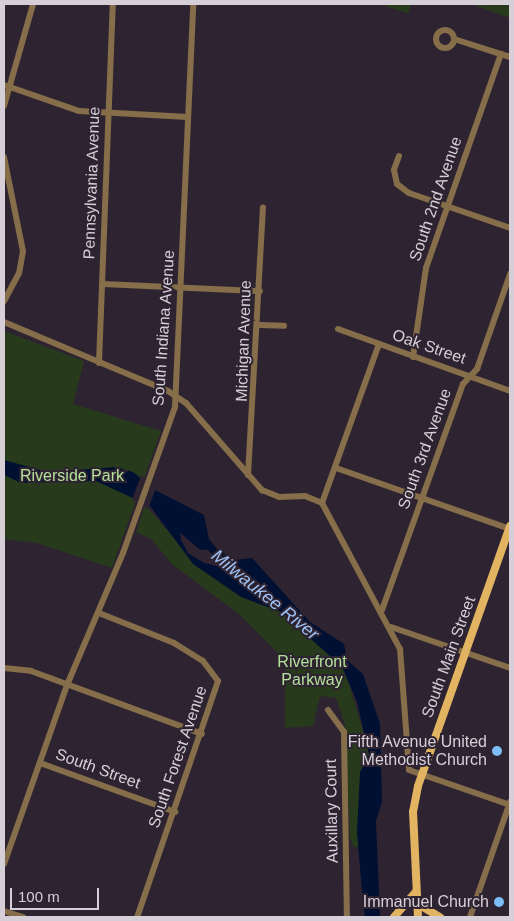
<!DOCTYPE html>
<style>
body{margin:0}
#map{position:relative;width:514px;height:921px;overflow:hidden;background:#2e2431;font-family:Helvetica,sans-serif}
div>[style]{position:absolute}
.green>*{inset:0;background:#273a1c}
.water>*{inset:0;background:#001033}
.pier>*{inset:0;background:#2e2431}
.river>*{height:11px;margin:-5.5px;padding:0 5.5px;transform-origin:5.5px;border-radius:5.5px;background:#001033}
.minor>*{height:6px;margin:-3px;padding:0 3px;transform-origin:3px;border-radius:3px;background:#856e49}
.minor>.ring{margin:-3px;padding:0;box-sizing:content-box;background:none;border:6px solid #856e49;border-radius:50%}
.major>*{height:8px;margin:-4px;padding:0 4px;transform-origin:4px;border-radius:4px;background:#e2b462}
.dots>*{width:14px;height:14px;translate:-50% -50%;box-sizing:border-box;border:2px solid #2e2431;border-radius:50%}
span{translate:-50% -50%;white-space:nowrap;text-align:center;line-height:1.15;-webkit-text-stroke:4px #2e2431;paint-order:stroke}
.street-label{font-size:16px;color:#d6cfd8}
.park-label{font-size:16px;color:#b4e09a}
.poi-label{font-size:16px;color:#d6cfd8}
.right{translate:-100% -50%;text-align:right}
.water-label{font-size:18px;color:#9ec0f4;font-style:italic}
.frame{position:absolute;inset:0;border:5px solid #d6cfd8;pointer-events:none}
.scale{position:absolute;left:10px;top:888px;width:89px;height:22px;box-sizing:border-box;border:2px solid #d6cfd8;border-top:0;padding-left:6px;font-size:15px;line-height:18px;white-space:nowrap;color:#d6cfd8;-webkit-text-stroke:4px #2e2431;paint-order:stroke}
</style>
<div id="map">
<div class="green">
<div style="clip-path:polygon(379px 4px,411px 4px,408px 13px)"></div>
<div style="clip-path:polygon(471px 4px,510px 4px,510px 18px)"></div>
<div style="clip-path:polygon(4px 331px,84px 361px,73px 404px,161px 431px,112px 568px,37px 543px,4px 539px)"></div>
<div style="clip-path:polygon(145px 505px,196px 563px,278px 609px,344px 668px,370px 754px,359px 847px,354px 847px,350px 838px,345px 725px,336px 698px,320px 696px,313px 726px,285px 728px,285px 660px,239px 614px,173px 565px,151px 539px,136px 532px)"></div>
</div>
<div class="water">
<div style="clip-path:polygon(evenodd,4px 460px,48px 472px,116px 467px,133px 472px,157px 491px,204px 515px,209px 539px,217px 549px,235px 560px,252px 558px,310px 622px,344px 644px,347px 660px,363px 674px,380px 724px,382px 802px,376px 821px,380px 917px,365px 917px,363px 904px,357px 832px,360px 772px,369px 755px,357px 702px,342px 667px,281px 612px,241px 597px,193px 564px,150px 506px,96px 481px,21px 483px,4px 475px,4px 460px,179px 519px,197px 547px,208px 550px,225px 568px,204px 563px,188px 553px,181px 540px,179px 519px)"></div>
</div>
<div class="pier">
<div style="clip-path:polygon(141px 475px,156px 488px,148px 509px,132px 500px)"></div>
</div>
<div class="river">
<div style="left:168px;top:515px;width:45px;rotate:40.5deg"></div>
</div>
<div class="minor">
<div class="ring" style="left:436px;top:30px;width:12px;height:12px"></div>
<div style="left:454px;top:39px;width:59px;rotate:17.8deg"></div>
<div style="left:4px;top:85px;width:79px;rotate:19.1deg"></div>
<div style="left:79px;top:111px;width:109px;rotate:3.2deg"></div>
<div style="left:4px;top:106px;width:106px;rotate:-74.1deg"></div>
<div style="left:399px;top:156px;width:15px;rotate:110deg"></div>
<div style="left:394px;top:170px;width:14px;rotate:78deg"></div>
<div style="left:397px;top:184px;width:15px;rotate:37deg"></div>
<div style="left:409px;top:193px;width:107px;rotate:19.1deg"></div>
<div style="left:4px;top:157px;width:96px;rotate:78.6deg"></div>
<div style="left:23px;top:251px;width:22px;rotate:100deg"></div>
<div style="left:19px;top:273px;width:32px;rotate:118deg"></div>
<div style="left:103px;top:284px;width:157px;rotate:2.6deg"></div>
<div style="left:4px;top:322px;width:178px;rotate:22.8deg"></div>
<div style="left:168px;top:391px;width:22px;rotate:34deg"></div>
<div style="left:186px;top:403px;width:116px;rotate:48.9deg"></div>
<div style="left:262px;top:490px;width:18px;rotate:22deg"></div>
<div style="left:279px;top:497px;width:26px;rotate:-2deg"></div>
<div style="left:305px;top:496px;width:18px;rotate:22deg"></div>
<div style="left:322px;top:503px;width:166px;rotate:61.9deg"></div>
<div style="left:400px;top:649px;width:121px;rotate:85.7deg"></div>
<div style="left:409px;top:770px;width:107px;rotate:19.1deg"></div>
<div style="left:260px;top:325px;width:24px;rotate:2deg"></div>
<div style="left:338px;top:329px;width:183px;rotate:19.8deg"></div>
<div style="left:413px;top:357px;width:90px;rotate:-81.7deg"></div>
<div style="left:426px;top:268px;width:227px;rotate:-70.7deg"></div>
<div style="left:99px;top:363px;width:359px;rotate:-87.8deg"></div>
<div style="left:336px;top:468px;width:184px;rotate:19.3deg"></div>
<div style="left:248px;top:475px;width:268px;rotate:-86.8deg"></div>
<div style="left:322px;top:503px;width:169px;rotate:-70.3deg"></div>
<div style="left:382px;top:610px;width:240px;rotate:-70.3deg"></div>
<div style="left:463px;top:384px;width:21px;rotate:-47deg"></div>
<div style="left:477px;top:369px;width:101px;rotate:-70.8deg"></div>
<div style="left:99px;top:613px;width:81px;rotate:21.8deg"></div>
<div style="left:174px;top:643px;width:34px;rotate:32deg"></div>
<div style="left:203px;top:661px;width:25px;rotate:53deg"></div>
<div style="left:218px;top:681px;width:250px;rotate:108.9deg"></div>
<div style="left:391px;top:627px;width:126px;rotate:19deg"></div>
<div style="left:4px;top:668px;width:27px;rotate:6deg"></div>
<div style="left:31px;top:671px;width:182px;rotate:20.2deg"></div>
<div style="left:328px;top:710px;width:27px;rotate:54deg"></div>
<div style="left:344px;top:732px;width:185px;rotate:89.1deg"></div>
<div style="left:40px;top:763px;width:144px;rotate:19.9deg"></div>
<div style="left:4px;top:864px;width:190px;rotate:-70.6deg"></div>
<div style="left:67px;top:685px;width:143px;rotate:-67deg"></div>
<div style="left:123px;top:553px;width:155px;rotate:-70.4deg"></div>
<div style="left:175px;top:407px;width:403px;rotate:-87.4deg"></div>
<div style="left:4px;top:911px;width:20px;rotate:18deg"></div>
<div style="left:470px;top:917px;width:122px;rotate:-70.8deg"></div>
</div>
<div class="major">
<div style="left:418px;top:904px;width:26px;rotate:31deg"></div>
<div style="left:394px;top:917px;width:33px;rotate:-49deg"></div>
<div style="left:418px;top:917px;width:105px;rotate:-92.7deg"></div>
<div style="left:413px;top:812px;width:26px;rotate:-79deg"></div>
<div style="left:418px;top:786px;width:276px;rotate:-70.5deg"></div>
</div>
<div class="dots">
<div style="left:497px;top:751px;background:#7dbef9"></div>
<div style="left:499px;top:902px;background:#7dbef9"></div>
</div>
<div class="street-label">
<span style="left:92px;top:183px;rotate:-88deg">Pennsylvania Avenue</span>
<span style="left:436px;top:199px;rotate:-71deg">South 2nd Avenue</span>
<span style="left:164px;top:328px;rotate:-86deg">South Indiana Avenue</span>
<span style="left:244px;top:341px;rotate:-88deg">Michigan Avenue</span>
<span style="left:429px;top:347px;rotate:19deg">Oak Street</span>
<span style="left:425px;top:449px;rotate:-70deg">South 3rd Avenue</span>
<span style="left:449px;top:657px;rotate:-70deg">South Main Street</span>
<span style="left:178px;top:757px;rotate:-71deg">South Forest Avenue</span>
<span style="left:98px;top:769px;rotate:20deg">South Street</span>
<span style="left:332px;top:811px;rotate:-91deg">Auxillary Court</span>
</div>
<div class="park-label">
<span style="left:72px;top:476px">Riverside Park</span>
<span style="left:312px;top:671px">Riverfront<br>Parkway</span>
</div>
<div class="poi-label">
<span class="right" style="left:487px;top:751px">Fifth Avenue United<br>Methodist Church</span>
<span class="right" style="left:489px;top:902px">Immanuel Church</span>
</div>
<div class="water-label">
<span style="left:265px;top:595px;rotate:39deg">Milwaukee River</span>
</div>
<div class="frame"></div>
<div class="scale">100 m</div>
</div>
